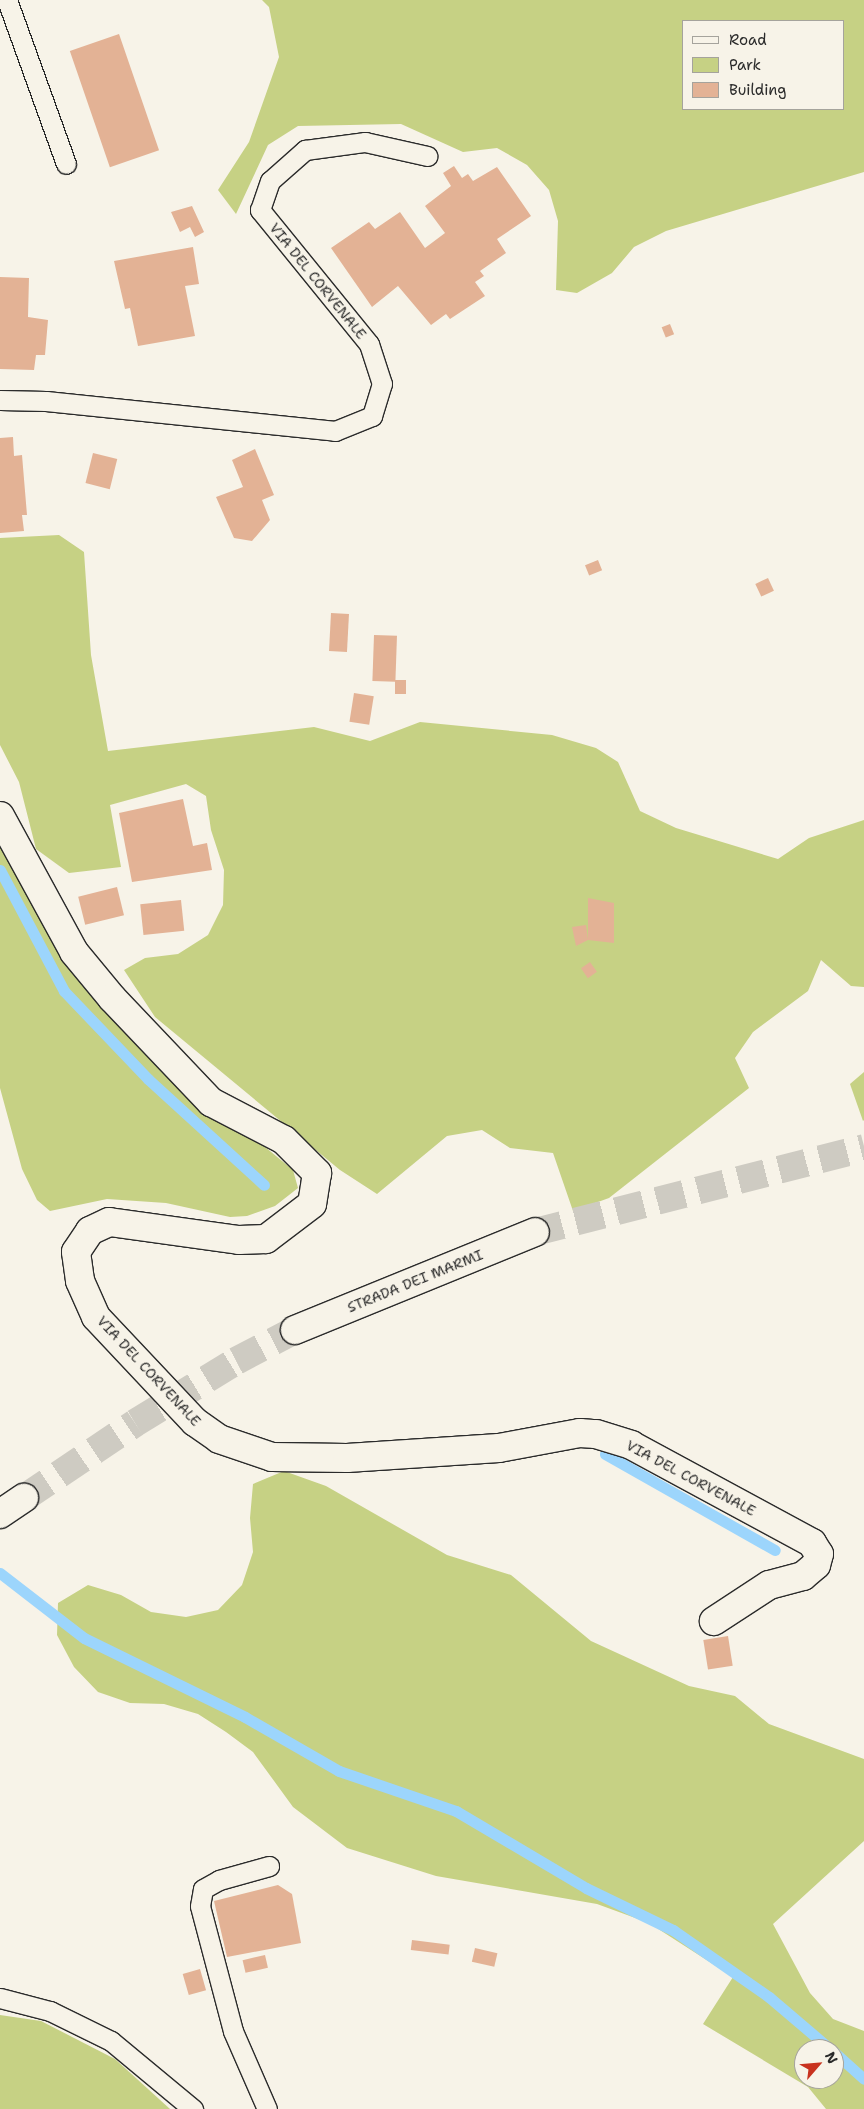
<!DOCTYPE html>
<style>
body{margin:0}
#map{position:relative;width:864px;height:2109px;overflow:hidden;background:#f7f3e8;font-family:"Shantell Sans",sans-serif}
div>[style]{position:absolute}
.green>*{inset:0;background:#c6d184}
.stream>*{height:11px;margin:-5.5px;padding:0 5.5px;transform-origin:5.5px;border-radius:5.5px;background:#9cd5fc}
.building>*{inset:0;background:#e3b295;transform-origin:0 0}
.secondary-tunnel>*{height:28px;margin-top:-14px;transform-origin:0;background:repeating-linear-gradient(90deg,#cecbc2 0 28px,transparent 0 42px)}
.roads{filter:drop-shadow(1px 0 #2b2b2b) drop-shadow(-1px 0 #2b2b2b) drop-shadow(0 1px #2b2b2b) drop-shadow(0 -1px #2b2b2b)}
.lane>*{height:19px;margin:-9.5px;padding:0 9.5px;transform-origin:9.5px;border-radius:9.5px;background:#f7f3e8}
.street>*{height:28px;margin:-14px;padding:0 14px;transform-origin:14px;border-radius:14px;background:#f7f3e8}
.secondary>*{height:28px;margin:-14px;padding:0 14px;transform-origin:14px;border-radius:14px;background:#f7f3e8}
span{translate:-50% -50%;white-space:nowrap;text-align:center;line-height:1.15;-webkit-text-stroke:4px #f7f3e8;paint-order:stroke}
.street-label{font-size:14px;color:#2b2b2b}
.legend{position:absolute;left:682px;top:20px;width:162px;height:90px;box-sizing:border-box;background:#f7f3e8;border:1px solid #a5a39c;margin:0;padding:6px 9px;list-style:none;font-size:15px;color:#2b2b2b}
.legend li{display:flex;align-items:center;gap:10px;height:25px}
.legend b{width:25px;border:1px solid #a5a39c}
.north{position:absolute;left:794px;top:2039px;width:50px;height:50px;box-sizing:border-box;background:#f7f3e8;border:1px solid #a5a39c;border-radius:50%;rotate:63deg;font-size:14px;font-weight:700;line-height:20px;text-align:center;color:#2b2b2b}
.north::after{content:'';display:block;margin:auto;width:18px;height:22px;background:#c8321e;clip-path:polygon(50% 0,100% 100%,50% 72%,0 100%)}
</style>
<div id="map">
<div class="green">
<div style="clip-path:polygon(evenodd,262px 0,864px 0,864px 172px,666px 231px,634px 247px,612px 273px,577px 293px,556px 290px,558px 221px,549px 190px,527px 165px,497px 148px,463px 152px,401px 124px,298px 126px,268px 145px,236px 214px,218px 190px,249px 142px,279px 57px,269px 7px,262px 0,683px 21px,843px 21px,843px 109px,683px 109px,683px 21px)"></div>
<div style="clip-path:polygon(59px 535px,84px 552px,91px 655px,108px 751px,314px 727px,370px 741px,420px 722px,552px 735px,596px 748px,618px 762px,640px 811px,676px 828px,778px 859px,809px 838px,864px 820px,864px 987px,851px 986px,821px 960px,808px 991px,753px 1032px,735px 1058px,749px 1088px,609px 1198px,573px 1211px,553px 1153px,510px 1148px,482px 1130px,447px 1136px,377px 1194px,340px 1170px,155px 1017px,124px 970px,145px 958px,178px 954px,208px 935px,223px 905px,224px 870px,211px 830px,206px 796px,186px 784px,110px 805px,121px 867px,69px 873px,36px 849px,19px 782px,0 745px,0 538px)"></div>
<div style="clip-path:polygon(0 837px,43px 919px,259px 1142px,293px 1170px,298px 1188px,275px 1206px,247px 1216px,230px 1217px,166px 1203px,107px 1199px,50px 1211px,37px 1200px,22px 1169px,0 1088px)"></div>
<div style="clip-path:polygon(864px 1072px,864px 1120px,863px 1121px,850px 1084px)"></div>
<div style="clip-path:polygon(evenodd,284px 1471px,326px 1486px,447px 1555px,511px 1575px,591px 1641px,689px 1686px,735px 1696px,769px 1724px,864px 1759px,864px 1841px,773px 1924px,810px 1993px,833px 2019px,864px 2031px,864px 2109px,826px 2109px,808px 2087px,703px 2024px,733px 1977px,649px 1923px,597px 1904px,436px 1876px,347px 1848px,293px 1807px,253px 1752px,226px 1732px,198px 1714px,164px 1704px,130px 1703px,98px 1692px,74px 1667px,57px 1635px,58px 1603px,88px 1585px,121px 1595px,151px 1612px,186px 1617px,218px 1610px,242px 1585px,253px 1552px,250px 1518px,253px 1484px,284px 1471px,804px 2049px,834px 2049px,834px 2079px,804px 2079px,804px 2049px)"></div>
<div style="clip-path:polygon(0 2015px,41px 2021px,115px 2059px,170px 2109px,0 2109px)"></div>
</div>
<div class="stream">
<div style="left:0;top:870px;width:137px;rotate:62.1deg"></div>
<div style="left:64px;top:991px;width:122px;rotate:46.3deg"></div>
<div style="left:148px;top:1079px;width:157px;rotate:42.4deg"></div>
<div style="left:605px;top:1454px;width:195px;rotate:29.5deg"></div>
<div style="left:0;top:1573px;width:106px;rotate:37.7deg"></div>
<div style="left:84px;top:1638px;width:179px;rotate:26.1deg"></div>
<div style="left:245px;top:1717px;width:108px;rotate:29.9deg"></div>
<div style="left:339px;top:1771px;width:124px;rotate:18.9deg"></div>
<div style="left:456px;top:1811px;width:151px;rotate:30.6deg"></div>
<div style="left:586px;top:1888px;width:97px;rotate:25.8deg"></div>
<div style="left:673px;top:1930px;width:117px;rotate:34.9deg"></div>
<div style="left:769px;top:1997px;width:80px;rotate:40.4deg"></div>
<div style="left:834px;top:2052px;width:40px;rotate:42deg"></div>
</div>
<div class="building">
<div style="left:119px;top:34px;width:123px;height:52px;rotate:71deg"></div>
<div style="clip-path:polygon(454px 166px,462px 178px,468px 174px,473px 181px,497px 167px,531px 216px,497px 239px,506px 253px,480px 271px,484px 276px,475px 282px,485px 296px,450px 319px,446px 314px,431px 325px,398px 286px,372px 307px,331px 248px,369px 222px,375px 229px,400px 212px,425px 248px,445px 233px,425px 206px,451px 186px,443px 173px)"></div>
<div style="clip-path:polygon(192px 206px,204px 232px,195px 237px,190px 227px,180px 232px,171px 212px)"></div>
<div style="clip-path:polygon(193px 247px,199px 284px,185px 286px,195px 336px,138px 346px,130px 308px,125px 309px,114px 261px)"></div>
<div style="clip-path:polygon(0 277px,29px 278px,28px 317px,48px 320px,45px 355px,36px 355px,34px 370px,0 369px)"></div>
<div style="left:670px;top:324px;width:11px;height:9px;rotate:68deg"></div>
<div style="clip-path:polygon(13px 437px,14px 456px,22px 455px,27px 515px,22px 515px,24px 531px,0 533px,0 438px)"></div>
<div style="clip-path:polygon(255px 449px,274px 495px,262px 500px,270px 520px,252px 541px,234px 538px,216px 497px,243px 487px,232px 460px)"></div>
<div style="left:93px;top:453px;width:25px;height:31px;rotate:14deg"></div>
<div style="left:598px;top:560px;width:11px;height:14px;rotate:68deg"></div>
<div style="left:768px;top:578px;width:14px;height:14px;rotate:65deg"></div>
<div style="left:331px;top:613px;width:18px;height:38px;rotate:3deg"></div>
<div style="left:374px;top:635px;width:23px;height:46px;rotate:2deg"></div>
<div style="left:395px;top:680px;width:11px;height:14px"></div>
<div style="left:354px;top:693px;width:20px;height:29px;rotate:9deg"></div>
<div style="clip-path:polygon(183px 799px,193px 846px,207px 843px,212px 870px,132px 882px,119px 813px)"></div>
<div style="left:117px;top:887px;width:29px;height:40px;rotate:76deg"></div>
<div style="clip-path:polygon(588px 898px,614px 903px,614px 943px,588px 940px,576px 946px,572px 927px,586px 925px,588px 939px)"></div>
<div style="left:181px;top:900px;width:31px;height:41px;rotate:84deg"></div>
<div style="left:590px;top:962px;width:12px;height:11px;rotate:55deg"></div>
<div style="left:728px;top:1636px;width:30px;height:25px;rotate:81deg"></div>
<div style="clip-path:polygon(278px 1885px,292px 1894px,301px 1943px,227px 1957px,214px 1901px)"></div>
<div style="left:412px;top:1940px;width:38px;height:10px;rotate:7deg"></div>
<div style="left:475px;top:1948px;width:23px;height:14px;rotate:13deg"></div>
<div style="left:265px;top:1955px;width:13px;height:23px;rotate:77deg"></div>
<div style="left:200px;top:1969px;width:22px;height:18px;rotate:74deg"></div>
</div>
<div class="secondary-tunnel">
<div style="left:535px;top:1232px;width:340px;rotate:-14.3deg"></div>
<div style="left:24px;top:1498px;width:134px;rotate:-34deg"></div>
<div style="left:135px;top:1423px;width:119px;rotate:-31.5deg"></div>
<div style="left:236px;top:1361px;width:67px;rotate:-27.7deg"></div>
</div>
<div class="roads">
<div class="lane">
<div style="left:7px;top:0;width:174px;rotate:70.2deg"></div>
<div style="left:0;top:400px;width:46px;rotate:1.2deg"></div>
<div style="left:46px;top:401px;width:291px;rotate:5.9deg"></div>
<div style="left:335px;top:431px;width:40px;rotate:-22deg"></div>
<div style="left:372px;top:416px;width:34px;rotate:-73deg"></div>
<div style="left:382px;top:384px;width:42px;rotate:-108deg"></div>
<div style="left:369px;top:344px;width:173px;rotate:-129.1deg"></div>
<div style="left:260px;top:210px;width:31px;rotate:-71deg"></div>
<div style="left:270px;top:181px;width:47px;rotate:-41.5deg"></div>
<div style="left:305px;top:150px;width:61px;rotate:-7.6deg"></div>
<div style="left:365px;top:142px;width:64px;rotate:12.7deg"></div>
<div style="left:0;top:1998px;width:52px;rotate:14.6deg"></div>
<div style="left:50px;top:2011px;width:68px;rotate:26.2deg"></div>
<div style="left:111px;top:2041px;width:107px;rotate:39.7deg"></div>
<div style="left:267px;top:2109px;width:85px;rotate:-113.6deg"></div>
<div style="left:233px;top:2031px;width:129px;rotate:-104.8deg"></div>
<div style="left:200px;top:1906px;width:17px;rotate:-80deg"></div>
<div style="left:203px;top:1889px;width:18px;rotate:-29deg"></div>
<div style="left:219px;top:1880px;width:52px;rotate:-15.6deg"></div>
</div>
<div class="street">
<div style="left:0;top:816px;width:155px;rotate:61.4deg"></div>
<div style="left:74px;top:952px;width:60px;rotate:50.4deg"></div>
<div style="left:112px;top:998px;width:144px;rotate:46.4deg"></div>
<div style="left:211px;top:1102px;width:82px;rotate:27.5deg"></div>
<div style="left:284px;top:1140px;width:47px;rotate:45deg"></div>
<div style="left:317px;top:1173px;width:31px;rotate:99deg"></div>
<div style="left:312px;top:1204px;width:58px;rotate:142.7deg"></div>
<div style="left:266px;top:1239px;width:27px;rotate:178deg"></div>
<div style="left:239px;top:1240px;width:131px;rotate:-172.1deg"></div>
<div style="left:109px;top:1222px;width:21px;rotate:155deg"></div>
<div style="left:90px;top:1231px;width:25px;rotate:124deg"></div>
<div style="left:76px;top:1252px;width:29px;rotate:82deg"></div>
<div style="left:80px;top:1281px;width:39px;rotate:66deg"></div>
<div style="left:96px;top:1317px;width:144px;rotate:46.7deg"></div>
<div style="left:195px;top:1422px;width:29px;rotate:35deg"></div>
<div style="left:219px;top:1439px;width:56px;rotate:18.8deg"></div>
<div style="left:272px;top:1457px;width:75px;rotate:0.8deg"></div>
<div style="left:347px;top:1458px;width:152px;rotate:-3.8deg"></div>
<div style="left:499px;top:1448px;width:82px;rotate:-10.5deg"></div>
<div style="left:580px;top:1433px;width:16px;rotate:4deg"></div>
<div style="left:596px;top:1434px;width:37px;rotate:17deg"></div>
<div style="left:631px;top:1445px;width:206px;rotate:28.4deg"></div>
<div style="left:812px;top:1543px;width:13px;rotate:58deg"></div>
<div style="left:819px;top:1554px;width:11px;rotate:105deg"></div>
<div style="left:816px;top:1565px;width:17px;rotate:140deg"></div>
<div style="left:803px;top:1576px;width:35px;rotate:165deg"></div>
<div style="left:769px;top:1585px;width:66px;rotate:146.8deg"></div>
</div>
<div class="secondary">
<div style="left:295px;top:1330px;width:259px;rotate:-22.2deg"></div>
<div style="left:0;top:1514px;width:29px;rotate:-34deg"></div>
</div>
</div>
<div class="street-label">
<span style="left:318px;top:281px;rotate:51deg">VIA DEL CORVENALE</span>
<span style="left:415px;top:1281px;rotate:-22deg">STRADA DEI MARMI</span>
<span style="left:149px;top:1371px;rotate:47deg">VIA DEL CORVENALE</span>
<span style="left:691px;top:1478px;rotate:28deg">VIA DEL CORVENALE</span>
</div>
<ul class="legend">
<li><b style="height:6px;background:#f7f3e8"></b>Road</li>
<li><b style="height:14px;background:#c6d184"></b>Park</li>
<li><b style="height:14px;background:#e3b295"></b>Building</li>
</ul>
<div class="north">N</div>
</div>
